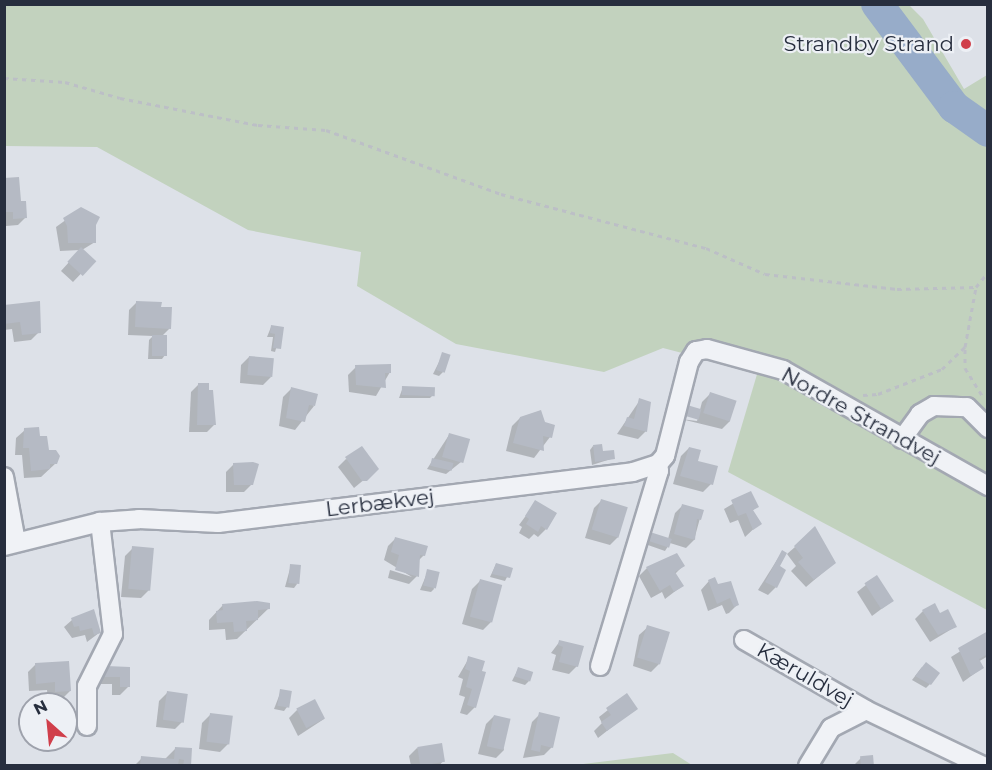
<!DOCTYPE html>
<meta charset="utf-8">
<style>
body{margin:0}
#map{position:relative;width:992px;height:770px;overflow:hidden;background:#dde1e8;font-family:Montserrat,sans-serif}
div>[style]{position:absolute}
.green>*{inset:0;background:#c2d2be}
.shadow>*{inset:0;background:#0003}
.river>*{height:32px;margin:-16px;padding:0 16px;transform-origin:16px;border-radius:16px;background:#97acc9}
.building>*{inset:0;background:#b5bac4;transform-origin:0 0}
.path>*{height:3px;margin-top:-1.5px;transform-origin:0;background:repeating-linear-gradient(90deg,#bcbfc6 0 4.5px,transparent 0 9px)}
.roads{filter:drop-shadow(2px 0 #a3a8b2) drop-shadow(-2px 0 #a3a8b2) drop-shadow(0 2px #a3a8b2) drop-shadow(0 -2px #a3a8b2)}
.street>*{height:18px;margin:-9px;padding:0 9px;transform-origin:9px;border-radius:9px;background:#f0f2f6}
.dots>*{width:16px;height:16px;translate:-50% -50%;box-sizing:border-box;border:3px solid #edf0f5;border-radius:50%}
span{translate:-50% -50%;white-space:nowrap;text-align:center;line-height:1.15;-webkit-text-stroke:4.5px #edf0f5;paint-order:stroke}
.poi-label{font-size:21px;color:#272e3e}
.right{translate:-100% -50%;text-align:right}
.street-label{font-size:21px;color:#272e3e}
.frame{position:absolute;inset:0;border:6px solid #272e3e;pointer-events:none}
.north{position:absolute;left:18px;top:692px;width:60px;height:60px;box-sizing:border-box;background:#edf0f5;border:2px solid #9ea2ac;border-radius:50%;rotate:333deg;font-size:16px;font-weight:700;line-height:24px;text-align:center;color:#272e3e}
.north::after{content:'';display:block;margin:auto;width:21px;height:27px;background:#d03f4b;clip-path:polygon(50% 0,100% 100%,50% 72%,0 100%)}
</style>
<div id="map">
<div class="green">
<div style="clip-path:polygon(5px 5px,909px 5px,923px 19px,964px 89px,987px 75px,987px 476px,780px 359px,713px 340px,695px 343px,686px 354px,663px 348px,604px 372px,456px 344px,357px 286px,361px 252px,248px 230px,97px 147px,5px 146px)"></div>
<div style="clip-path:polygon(758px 371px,782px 378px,987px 498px,987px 610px,728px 472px)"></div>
<div style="clip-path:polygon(673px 753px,692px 765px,575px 765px)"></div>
</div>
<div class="shadow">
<div style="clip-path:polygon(4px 179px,26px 217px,18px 225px,6px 226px)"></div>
<div style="clip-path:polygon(81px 209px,94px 225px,95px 242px,82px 250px,93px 261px,73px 282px,61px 271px,80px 250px,60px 251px,56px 227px)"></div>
<div style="clip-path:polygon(137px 302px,160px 309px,170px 328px,161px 337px,165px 355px,162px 359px,148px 359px,149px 340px,153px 336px,128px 335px,129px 310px)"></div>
<div style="clip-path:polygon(4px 307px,39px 332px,31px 340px,14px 342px,12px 329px,4px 330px)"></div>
<div style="clip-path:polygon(271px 327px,282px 328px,275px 352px,271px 351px,273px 337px,267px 337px)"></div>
<div style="clip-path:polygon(443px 354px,443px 372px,439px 376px,433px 374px)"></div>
<div style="clip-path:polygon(249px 357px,271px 377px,263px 385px,240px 383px,241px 365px)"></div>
<div style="clip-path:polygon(356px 367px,390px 372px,376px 396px,349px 392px,348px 375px)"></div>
<div style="clip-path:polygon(199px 384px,215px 424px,207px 432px,189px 432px,191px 392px)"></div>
<div style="clip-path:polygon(403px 387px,434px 394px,430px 398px,399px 398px)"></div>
<div style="clip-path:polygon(291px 389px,314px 406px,295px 430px,279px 426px,283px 397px)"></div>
<div style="clip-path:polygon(710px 394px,730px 421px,722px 429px,681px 419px,697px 421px,702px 402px)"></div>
<div style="clip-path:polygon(640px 400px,646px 431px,638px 439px,617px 434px)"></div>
<div style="clip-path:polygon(520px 418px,550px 437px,534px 458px,506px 451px,512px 426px)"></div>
<div style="clip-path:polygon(25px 430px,38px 438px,56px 463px,41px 477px,24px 478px,22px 455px,15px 455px,16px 438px)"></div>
<div style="clip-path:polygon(449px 435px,461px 462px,446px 474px,427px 469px)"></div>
<div style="clip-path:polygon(593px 446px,602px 453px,614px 458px,592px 465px,590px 450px)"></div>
<div style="clip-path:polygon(689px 448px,711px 484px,703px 492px,673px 484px,681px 456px)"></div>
<div style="clip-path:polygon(346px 459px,377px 469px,354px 488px,338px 467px)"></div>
<div style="clip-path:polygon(234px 464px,252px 484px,244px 492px,226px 492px,226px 472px)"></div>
<div style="clip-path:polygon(751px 493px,757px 507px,752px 511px,760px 523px,745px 537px,738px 520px,730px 523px,724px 509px)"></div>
<div style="clip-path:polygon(602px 500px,618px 537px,610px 545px,585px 538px,594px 508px)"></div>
<div style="clip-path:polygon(536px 502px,546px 529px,538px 537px,534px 534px,529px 539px,519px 533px,522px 527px,519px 525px)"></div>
<div style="clip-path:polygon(683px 505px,702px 511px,694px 540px,686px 548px,670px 543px,665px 551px,645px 544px,651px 534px,668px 539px,675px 513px)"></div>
<div style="clip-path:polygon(396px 538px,424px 555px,418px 561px,417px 576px,409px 584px,388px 578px,390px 570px,412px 577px,384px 560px,388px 546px)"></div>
<div style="clip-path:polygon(795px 547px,834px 563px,806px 587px,791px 571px,796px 566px,787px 554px)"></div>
<div style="clip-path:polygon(133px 548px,149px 590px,141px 598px,121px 597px,125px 556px)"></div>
<div style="clip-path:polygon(782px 552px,776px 587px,768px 595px,758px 590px)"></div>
<div style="clip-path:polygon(496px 564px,511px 569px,505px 581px,490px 577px)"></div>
<div style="clip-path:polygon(291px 565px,297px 584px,294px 588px,285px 587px)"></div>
<div style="clip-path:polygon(683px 566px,675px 574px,682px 586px,665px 599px,662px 592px,651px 598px,639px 576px,647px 568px)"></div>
<div style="clip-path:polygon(428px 571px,434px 589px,431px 592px,420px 590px)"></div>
<div style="clip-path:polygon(876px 577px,892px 601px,872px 616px,857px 592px)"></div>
<div style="clip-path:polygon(480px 581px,491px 622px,483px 630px,462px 624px,472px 589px)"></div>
<div style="clip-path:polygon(709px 581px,717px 585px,730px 583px,737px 605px,729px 613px,726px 614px,722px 605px,708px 611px,701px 590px)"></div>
<div style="clip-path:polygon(223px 605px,269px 608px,237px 639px,226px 640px,225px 629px,209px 630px,209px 620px)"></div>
<div style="clip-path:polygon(93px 611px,99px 633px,87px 642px,85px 635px,72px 638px,64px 627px,72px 620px)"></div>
<div style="clip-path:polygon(923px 611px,939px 615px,955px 627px,930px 642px,915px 619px)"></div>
<div style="clip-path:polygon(648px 627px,659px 664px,651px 672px,633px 666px,639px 635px)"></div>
<div style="clip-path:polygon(988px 634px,988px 656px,978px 662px,982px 668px,963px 682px,951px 657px)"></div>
<div style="clip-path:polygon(560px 641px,577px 666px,569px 674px,552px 670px,556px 655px,551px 653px)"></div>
<div style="clip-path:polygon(469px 658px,475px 707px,467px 715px,460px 713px,465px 697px,459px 695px,463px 679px,458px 677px)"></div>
<div style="clip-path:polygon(36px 664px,70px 691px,62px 699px,48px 700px,47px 690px,29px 691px,28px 672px)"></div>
<div style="clip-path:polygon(922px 667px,930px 684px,926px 688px,912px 680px)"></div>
<div style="clip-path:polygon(106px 668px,129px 668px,128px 687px,120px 695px,112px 695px,112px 684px,98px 684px,98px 676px)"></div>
<div style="clip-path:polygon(518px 669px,529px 681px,525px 685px,512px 681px)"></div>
<div style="clip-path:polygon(281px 691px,287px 707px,284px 711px,274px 709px)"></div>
<div style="clip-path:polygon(167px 693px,183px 721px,175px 729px,156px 727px,159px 701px)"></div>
<div style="clip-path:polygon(627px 695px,636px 708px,598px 738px,594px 731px,602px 723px,599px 717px)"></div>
<div style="clip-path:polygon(297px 710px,324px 719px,298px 736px,289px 718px)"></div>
<div style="clip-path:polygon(540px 714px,552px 747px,544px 755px,523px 758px,532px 722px)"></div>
<div style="clip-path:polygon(210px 715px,228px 744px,220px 752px,199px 749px,202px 723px)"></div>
<div style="clip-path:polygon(494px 716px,504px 750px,496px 758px,478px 754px,486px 724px)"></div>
<div style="clip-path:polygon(176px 748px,189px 766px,134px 766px,142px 758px,164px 760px)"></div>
<div style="clip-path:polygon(417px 748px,443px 761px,439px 766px,411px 766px,409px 756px)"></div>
<div style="clip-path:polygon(861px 758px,872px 766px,853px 766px)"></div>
</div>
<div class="river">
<div style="left:877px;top:4px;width:129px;rotate:53.2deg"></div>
<div style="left:954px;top:107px;width:42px;rotate:35.2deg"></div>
</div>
<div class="building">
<div style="clip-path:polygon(19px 177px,21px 201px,26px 201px,27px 218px,13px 219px,13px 212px,4px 212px,4px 178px)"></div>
<div style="clip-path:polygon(81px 207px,100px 217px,96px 225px,96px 243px,68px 243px,67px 226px,63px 218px)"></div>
<div style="left:81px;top:247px;width:21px;height:20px;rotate:43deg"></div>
<div style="clip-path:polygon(40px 301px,41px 333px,22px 335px,20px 322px,4px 324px,4px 305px)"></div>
<div style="clip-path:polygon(136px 301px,162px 302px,161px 307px,172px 307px,171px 329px,135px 327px)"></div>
<div style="clip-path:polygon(271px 325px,284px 327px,281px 349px,273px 348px,275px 334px,270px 333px)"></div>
<div style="left:152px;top:335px;width:15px;height:21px"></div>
<div style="left:442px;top:352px;width:9px;height:19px;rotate:18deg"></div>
<div style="left:249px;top:356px;width:25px;height:19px;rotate:5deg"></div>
<div style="clip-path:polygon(391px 364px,391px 373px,385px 373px,386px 388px,356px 385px,355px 365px)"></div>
<div style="clip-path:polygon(198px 383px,209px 383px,209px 390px,213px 390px,216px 425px,197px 425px)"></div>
<div style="left:402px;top:386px;width:33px;height:9px;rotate:2deg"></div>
<div style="clip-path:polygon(291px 387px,318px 394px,315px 406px,309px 405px,305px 422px,286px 418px)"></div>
<div style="left:710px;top:392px;width:28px;height:22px;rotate:18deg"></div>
<div style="clip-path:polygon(639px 398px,651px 402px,647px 432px,624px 426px,627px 417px,634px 419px)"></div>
<div style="left:687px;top:405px;width:15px;height:11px;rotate:16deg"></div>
<div style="clip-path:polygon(541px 410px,545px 422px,555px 425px,552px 438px,543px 436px,544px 451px,513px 443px,520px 417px)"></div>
<div style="clip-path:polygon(39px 427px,40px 436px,47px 436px,49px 450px,56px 450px,60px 456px,57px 464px,50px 464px,50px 469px,31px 471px,29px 448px,23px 448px,24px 428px)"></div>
<div style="left:449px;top:433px;width:22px;height:25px;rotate:16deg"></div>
<div style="clip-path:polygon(602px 444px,603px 451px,614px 450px,615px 459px,595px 462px,593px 445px)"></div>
<div style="clip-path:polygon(362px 446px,379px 469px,367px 481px,362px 481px,345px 457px)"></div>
<div style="clip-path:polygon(689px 447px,701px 450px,698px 461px,718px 466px,713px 485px,680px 476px)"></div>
<div style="left:432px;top:458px;width:22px;height:8px;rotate:13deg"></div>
<div style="clip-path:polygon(253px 462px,259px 464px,253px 485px,234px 485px,233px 463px)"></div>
<div style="clip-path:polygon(751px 491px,759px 507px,753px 510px,762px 524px,753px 530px,746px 513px,738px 516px,731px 500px)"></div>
<div style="left:601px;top:499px;width:28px;height:32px;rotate:17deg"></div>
<div style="clip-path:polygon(535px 500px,557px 513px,547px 530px,541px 526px,538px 532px,526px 524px,529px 519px,525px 516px)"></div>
<div style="clip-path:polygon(682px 504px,704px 510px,701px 520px,697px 519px,695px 540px,674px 534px)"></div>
<div style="clip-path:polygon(815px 526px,836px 563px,814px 580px,798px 562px,803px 558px,794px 546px)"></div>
<div style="left:650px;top:532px;width:23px;height:9px;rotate:18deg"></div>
<div style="clip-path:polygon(395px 537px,428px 546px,425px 556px,420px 555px,419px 577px,395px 570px,399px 555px,391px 552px)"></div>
<div style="left:132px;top:546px;width:22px;height:43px;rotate:5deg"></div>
<div style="clip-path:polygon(782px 550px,787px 553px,780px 566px,786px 570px,777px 588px,765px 582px)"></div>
<div style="clip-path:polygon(677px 553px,685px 566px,675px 572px,684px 586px,674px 592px,670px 585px,660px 591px,646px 567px)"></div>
<div style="clip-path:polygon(496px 563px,513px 568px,510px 578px,492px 574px)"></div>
<div style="left:290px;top:564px;width:11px;height:19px;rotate:5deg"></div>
<div style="left:427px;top:569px;width:13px;height:17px;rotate:13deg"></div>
<div style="left:877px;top:575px;width:31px;height:15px;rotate:57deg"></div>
<div style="clip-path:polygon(715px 577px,718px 584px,731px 581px,739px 605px,734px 607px,730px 598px,717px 604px,708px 580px)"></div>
<div style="left:480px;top:579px;width:23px;height:39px;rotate:15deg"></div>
<div style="clip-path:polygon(257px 601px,270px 603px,270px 609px,258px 610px,258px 620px,246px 621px,247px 631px,234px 632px,233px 622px,217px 623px,216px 611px,223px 610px,222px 604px)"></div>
<div style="clip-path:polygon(935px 603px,940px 613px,948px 609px,957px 627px,938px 635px,922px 610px)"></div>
<div style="clip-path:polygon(94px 609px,101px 633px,94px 635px,92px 628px,80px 631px,79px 626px,74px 627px,71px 618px)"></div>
<div style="left:647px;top:625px;width:24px;height:34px;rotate:17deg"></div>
<div style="clip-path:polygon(988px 631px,988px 654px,979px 659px,984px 668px,971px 676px,958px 648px)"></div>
<div style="clip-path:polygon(559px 640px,584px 646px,578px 667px,559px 662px,563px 647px,558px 645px)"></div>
<div style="clip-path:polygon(468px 656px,485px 661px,482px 671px,486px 672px,476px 708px,467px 705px,472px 689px,466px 687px,470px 671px,465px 669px)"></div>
<div style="clip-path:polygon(69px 661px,71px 691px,55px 692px,55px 682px,36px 684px,35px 663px)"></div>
<div style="clip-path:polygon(926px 662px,940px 673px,931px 685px,915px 676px)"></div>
<div style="clip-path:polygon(106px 666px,130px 667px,130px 687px,120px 687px,120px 677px,105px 677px)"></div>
<div style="left:518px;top:667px;width:16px;height:10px;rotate:18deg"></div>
<div style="left:280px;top:689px;width:12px;height:17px;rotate:9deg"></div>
<div style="left:167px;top:691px;width:21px;height:29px;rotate:8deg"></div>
<div style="clip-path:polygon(627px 693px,638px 709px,607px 731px,601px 722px,611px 715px,606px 708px)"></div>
<div style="left:315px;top:699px;width:22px;height:21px;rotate:63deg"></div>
<div style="clip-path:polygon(539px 712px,560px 717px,553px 748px,541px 745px,540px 752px,531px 750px)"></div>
<div style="left:210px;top:713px;width:23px;height:29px;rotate:7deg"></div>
<div style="left:494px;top:715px;width:17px;height:32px;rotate:13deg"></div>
<div style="left:442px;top:743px;width:19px;height:25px;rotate:81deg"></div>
<div style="clip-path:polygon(175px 747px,192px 748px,191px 766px,183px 766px,184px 760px,179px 759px,178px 766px,140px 766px,141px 756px,174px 759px)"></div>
<div style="left:873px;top:755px;width:11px;height:13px;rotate:85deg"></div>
</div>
<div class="path">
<div style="left:4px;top:78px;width:61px;rotate:3.8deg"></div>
<div style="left:65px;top:82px;width:57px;rotate:16.2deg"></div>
<div style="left:120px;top:98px;width:141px;rotate:11.1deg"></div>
<div style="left:258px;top:125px;width:68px;rotate:4.2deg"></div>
<div style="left:326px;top:130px;width:186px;rotate:20.1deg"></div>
<div style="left:501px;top:194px;width:212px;rotate:14.8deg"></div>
<div style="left:706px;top:248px;width:64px;rotate:23.8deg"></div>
<div style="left:765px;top:274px;width:133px;rotate:6.5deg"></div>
<div style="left:897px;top:289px;width:79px;rotate:-1.5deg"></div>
<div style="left:965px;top:349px;width:19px;rotate:90deg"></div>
<div style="left:965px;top:368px;width:34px;rotate:58deg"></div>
<div style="left:863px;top:395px;width:15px;rotate:-4deg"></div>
<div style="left:878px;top:394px;width:69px;rotate:-21.3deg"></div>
<div style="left:942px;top:369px;width:32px;rotate:-44deg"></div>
<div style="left:965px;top:347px;width:61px;rotate:-79.6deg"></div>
<div style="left:976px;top:287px;width:19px;rotate:-51deg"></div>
</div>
<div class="roads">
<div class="street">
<div style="left:902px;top:439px;width:31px;rotate:-54deg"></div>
<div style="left:920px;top:414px;width:16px;rotate:-30deg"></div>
<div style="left:934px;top:406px;width:33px;rotate:2deg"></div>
<div style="left:967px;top:407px;width:30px;rotate:45deg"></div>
<div style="left:4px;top:477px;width:66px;rotate:79.5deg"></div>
<div style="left:4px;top:546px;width:99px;rotate:-14deg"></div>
<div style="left:100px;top:522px;width:39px;rotate:-4deg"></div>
<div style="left:139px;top:519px;width:79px;rotate:2.9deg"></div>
<div style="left:218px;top:523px;width:418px;rotate:-7deg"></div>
<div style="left:633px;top:472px;width:26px;rotate:-18deg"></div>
<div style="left:658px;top:464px;width:11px;rotate:-49deg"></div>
<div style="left:665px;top:456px;width:97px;rotate:-75.7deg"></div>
<div style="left:689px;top:362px;width:13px;rotate:-58deg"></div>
<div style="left:696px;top:351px;width:11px;rotate:-10deg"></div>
<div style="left:707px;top:349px;width:79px;rotate:15.4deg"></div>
<div style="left:783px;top:370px;width:236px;rotate:29.5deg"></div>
<div style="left:744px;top:640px;width:141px;rotate:29.8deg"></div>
<div style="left:600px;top:666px;width:204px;rotate:-73.2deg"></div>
<div style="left:659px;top:471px;width:7px;rotate:-98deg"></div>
<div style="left:87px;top:726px;width:40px;rotate:-90deg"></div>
<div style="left:87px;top:686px;width:58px;rotate:-63.4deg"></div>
<div style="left:113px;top:634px;width:113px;rotate:-96.6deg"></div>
<div style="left:808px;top:766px;width:44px;rotate:-58.8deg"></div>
<div style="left:831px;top:728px;width:39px;rotate:-27deg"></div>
<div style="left:866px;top:710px;width:130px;rotate:25.6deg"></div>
</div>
</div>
<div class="dots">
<div style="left:966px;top:44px;background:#d03f4b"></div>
</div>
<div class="poi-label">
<span class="right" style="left:954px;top:44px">Strandby Strand</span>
</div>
<div class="street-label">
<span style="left:861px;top:416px;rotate:29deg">Nordre Strandvej</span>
<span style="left:380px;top:503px;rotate:-7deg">Lerbækvej</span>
<span style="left:805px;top:675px;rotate:30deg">Kæruldvej</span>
</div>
<div class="frame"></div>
<div class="north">N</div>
</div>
